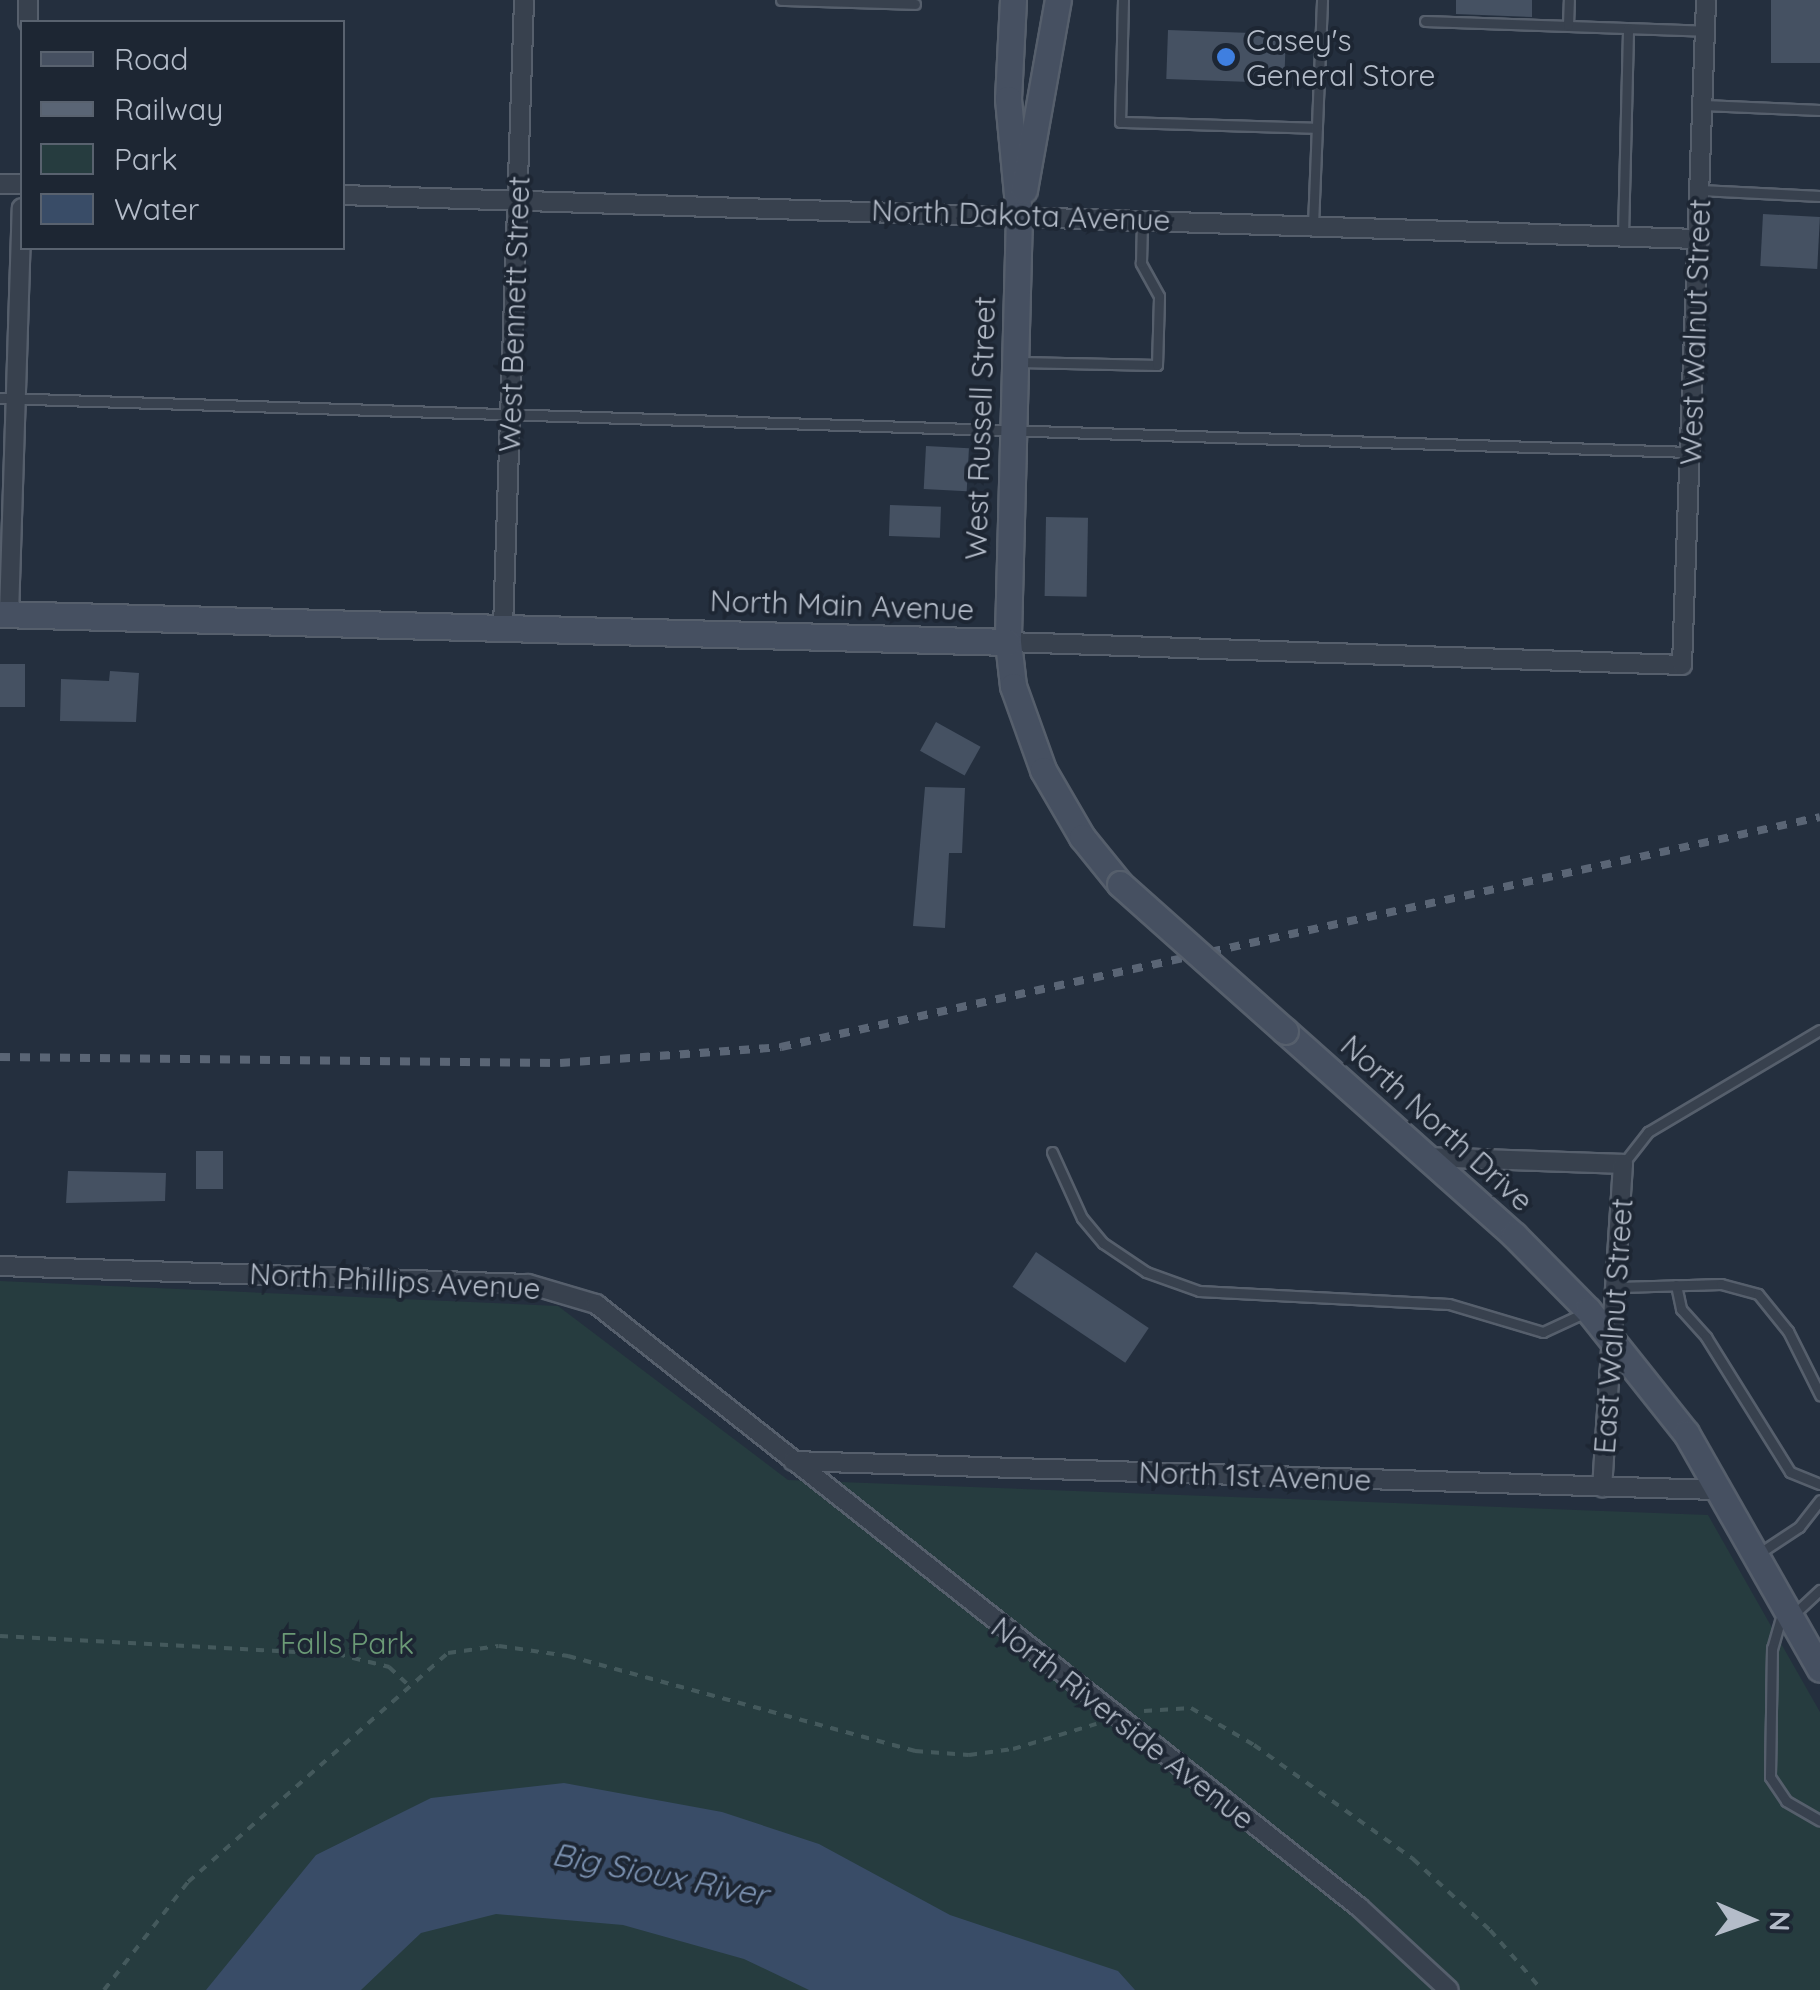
<!DOCTYPE html>
<style>
body{margin:0}
#map{position:relative;width:1820px;height:1990px;overflow:hidden;background:#242f3e;font-family:Quicksand,sans-serif}
div>[style]{position:absolute}
.green>*{inset:0;background:#263c3f}
.water>*{inset:0;background:#394c67}
.building>*{inset:0;background:#455162;transform-origin:0 0}
.path>*{height:4px;margin-top:-2px;transform-origin:0;background:repeating-linear-gradient(90deg,#44595c 0 8px,transparent 0 16px)}
.roads{filter:drop-shadow(2px 0 #565f6c) drop-shadow(-2px 0 #565f6c) drop-shadow(0 2px #565f6c) drop-shadow(0 -2px #565f6c)}
.lane>*{height:9px;margin:-4.5px;padding:0 4.5px;transform-origin:4.5px;border-radius:4.5px;background:#38414e}
.street>*{height:18px;margin:-9px;padding:0 9px;transform-origin:9px;border-radius:9px;background:#38414e}
.secondary>*{height:25px;margin:-12.5px;padding:0 12.5px;transform-origin:12.5px;border-radius:12.5px;background:#465061}
.rail>*{height:8px;margin-top:-4px;transform-origin:0;background:repeating-linear-gradient(90deg,#5a6575 0 10px,transparent 0 20px)}
.bridges{filter:drop-shadow(2px 0 #565f6c) drop-shadow(-2px 0 #565f6c) drop-shadow(0 2px #565f6c) drop-shadow(0 -2px #565f6c)}
.secondary-bridge>*{height:25px;margin:-12.5px;padding:0 12.5px;transform-origin:12.5px;border-radius:12.5px;background:#465061}
.dots>*{width:28px;height:28px;translate:-50% -50%;box-sizing:border-box;border:5px solid #1d2633;border-radius:50%}
span{translate:-50% -50%;white-space:nowrap;text-align:center;line-height:1.15;-webkit-text-stroke:8px #1d2633;paint-order:stroke}
.poi-label{font-size:30px;color:#b4bcc9}
.left{translate:0 -50%;text-align:left}
.street-label{font-size:30px;color:#b4bcc9}
.park-label{font-size:30px;color:#6b9a76}
.water-label{font-size:32px;color:#7c92b1;font-style:italic}
.legend{position:absolute;left:20px;top:20px;width:325px;height:230px;box-sizing:border-box;background:#1d2633;border:2px solid #59626f;margin:0;padding:12px 18px;list-style:none;font-size:30px;color:#b4bcc9}
.legend li{display:flex;align-items:center;gap:20px;height:50px}
.legend b{width:50px;border:2px solid #59626f}
.north{position:absolute;left:1700px;top:1870px;width:100px;height:100px;-webkit-text-stroke:8px #1d2633;paint-order:stroke;rotate:92deg;font-size:28px;font-weight:700;line-height:40px;text-align:center;color:#b4bcc9}
.north::after{content:'';display:block;margin:auto;width:35px;height:45px;background:#b4bcc9;clip-path:polygon(50% 0,100% 100%,50% 72%,0 100%)}
</style>
<div id="map">
<div class="green">
<div style="clip-path:polygon(0 1281px,558px 1306px,788px 1480px,1708px 1515px,1820px 1712px,1820px 1990px,0 1990px)"></div>
</div>
<div class="water">
<div style="clip-path:polygon(564px 1783px,722px 1812px,819px 1844px,950px 1915px,1118px 1971px,1135px 1990px,809px 1990px,744px 1959px,623px 1925px,496px 1914px,421px 1933px,361px 1990px,206px 1990px,316px 1855px,431px 1798px)"></div>
</div>
<div class="building">
<div style="clip-path:polygon(1456px 0,1532px 0,1532px 17px,1456px 14px)"></div>
<div style="left:1771px;top:0;width:49px;height:63px"></div>
<div style="left:1168px;top:30px;width:118px;height:49px;rotate:2deg"></div>
<div style="left:1763px;top:214px;width:57px;height:52px;rotate:3deg"></div>
<div style="left:926px;top:446px;width:43px;height:43px;rotate:3deg"></div>
<div style="left:890px;top:505px;width:51px;height:31px;rotate:2deg"></div>
<div style="left:1046px;top:517px;width:42px;height:79px;rotate:1deg"></div>
<div style="left:0;top:664px;width:25px;height:43px"></div>
<div style="clip-path:polygon(110px 671px,139px 673px,136px 722px,60px 721px,61px 679px,109px 681px)"></div>
<div style="left:936px;top:722px;width:51px;height:33px;rotate:29deg"></div>
<div style="clip-path:polygon(925px 787px,965px 788px,962px 853px,949px 853px,945px 928px,913px 926px)"></div>
<div style="left:196px;top:1151px;width:27px;height:38px"></div>
<div style="clip-path:polygon(68px 1171px,166px 1173px,165px 1201px,66px 1203px)"></div>
<div style="left:1036px;top:1252px;width:136px;height:42px;rotate:34deg"></div>
</div>
<div class="path">
<div style="left:0;top:1636px;width:337px;rotate:3.1deg"></div>
<div style="left:337px;top:1654px;width:54px;rotate:14deg"></div>
<div style="left:389px;top:1667px;width:25px;rotate:43deg"></div>
<div style="left:1144px;top:1711px;width:47px;rotate:-3.7deg"></div>
<div style="left:1191px;top:1708px;width:73px;rotate:30.4deg"></div>
<div style="left:1254px;top:1745px;width:196px;rotate:35.6deg"></div>
<div style="left:1413px;top:1859px;width:105px;rotate:42.7deg"></div>
<div style="left:1490px;top:1930px;width:79px;rotate:49.1deg"></div>
<div style="left:104px;top:1990px;width:137px;rotate:-52.1deg"></div>
<div style="left:188px;top:1882px;width:346px;rotate:-41.4deg"></div>
<div style="left:448px;top:1653px;width:51px;rotate:-7.8deg"></div>
<div style="left:499px;top:1646px;width:70px;rotate:8.2deg"></div>
<div style="left:568px;top:1656px;width:360px;rotate:15.3deg"></div>
<div style="left:915px;top:1751px;width:54px;rotate:4.2deg"></div>
<div style="left:969px;top:1755px;width:44px;rotate:-7.8deg"></div>
<div style="left:1013px;top:1749px;width:87px;rotate:-16.8deg"></div>
</div>
<div class="roads">
<div class="lane">
<div style="left:781px;top:0;width:134px;rotate:1.7deg"></div>
<div style="left:1123px;top:0;width:122px;rotate:91.4deg"></div>
<div style="left:1120px;top:122px;width:197px;rotate:1.7deg"></div>
<div style="left:1425px;top:21px;width:280px;rotate:2deg"></div>
<div style="left:1568px;top:25px;width:25px;rotate:-88deg"></div>
<div style="left:1703px;top:105px;width:117px;rotate:2.4deg"></div>
<div style="left:1700px;top:190px;width:120px;rotate:2.9deg"></div>
<div style="left:1313px;top:225px;width:225px;rotate:-87.7deg"></div>
<div style="left:1623px;top:236px;width:208px;rotate:-88.6deg"></div>
<div style="left:1019px;top:362px;width:138px;rotate:1.2deg"></div>
<div style="left:1157px;top:365px;width:69px;rotate:-88.3deg"></div>
<div style="left:1159px;top:296px;width:38px;rotate:-119deg"></div>
<div style="left:1141px;top:263px;width:41px;rotate:-88.6deg"></div>
<div style="left:0;top:398px;width:1691px;rotate:1.83deg"></div>
<div style="left:1052px;top:1152px;width:72px;rotate:65.6deg"></div>
<div style="left:1082px;top:1218px;width:33px;rotate:50deg"></div>
<div style="left:1103px;top:1243px;width:52px;rotate:34deg"></div>
<div style="left:1146px;top:1272px;width:56px;rotate:19.7deg"></div>
<div style="left:1199px;top:1291px;width:250px;rotate:3deg"></div>
<div style="left:1449px;top:1304px;width:98px;rotate:16.6deg"></div>
<div style="left:1543px;top:1332px;width:47px;rotate:-24.9deg"></div>
<div style="left:1623px;top:1164px;width:41px;rotate:-52deg"></div>
<div style="left:1648px;top:1132px;width:200px;rotate:-30.7deg"></div>
<div style="left:1676px;top:1285px;width:25px;rotate:78deg"></div>
<div style="left:1681px;top:1309px;width:38px;rotate:48deg"></div>
<div style="left:1706px;top:1337px;width:159px;rotate:58.1deg"></div>
<div style="left:1790px;top:1472px;width:32px;rotate:22deg"></div>
<div style="left:1619px;top:1287px;width:102px;rotate:-1.7deg"></div>
<div style="left:1721px;top:1284px;width:38px;rotate:15deg"></div>
<div style="left:1758px;top:1294px;width:48px;rotate:51deg"></div>
<div style="left:1788px;top:1331px;width:72px;rotate:63.4deg"></div>
<div style="left:1758px;top:1554px;width:49px;rotate:-33.4deg"></div>
<div style="left:1799px;top:1527px;width:34px;rotate:-52deg"></div>
<div style="left:1782px;top:1614px;width:35px;rotate:106deg"></div>
<div style="left:1772px;top:1648px;width:129px;rotate:90.9deg"></div>
<div style="left:1770px;top:1777px;width:29px;rotate:56deg"></div>
<div style="left:1786px;top:1801px;width:39px;rotate:30deg"></div>
<div style="left:1793px;top:1615px;width:37px;rotate:-43deg"></div>
</div>
<div class="street">
<div style="left:28px;top:22px;width:22px;rotate:-90deg"></div>
<div style="left:0;top:184px;width:22px"></div>
<div style="left:342px;top:195px;width:1358px;rotate:1.86deg"></div>
<div style="left:9px;top:614px;width:406px;rotate:-88.2deg"></div>
<div style="left:503px;top:627px;width:627px;rotate:-88.08deg"></div>
<div style="left:1008px;top:642px;width:674px;rotate:1.95deg"></div>
<div style="left:1682px;top:665px;width:665px;rotate:-87.93deg"></div>
<div style="left:1426px;top:1157px;width:197px;rotate:2deg"></div>
<div style="left:1623px;top:1164px;width:324px;rotate:93.7deg"></div>
<div style="left:0;top:1266px;width:528px;rotate:1.95deg"></div>
<div style="left:528px;top:1284px;width:71px;rotate:16.4deg"></div>
<div style="left:596px;top:1304px;width:973px;rotate:38.32deg"></div>
<div style="left:1359px;top:1907px;width:122px;rotate:42.7deg"></div>
<div style="left:793px;top:1461px;width:925px;rotate:1.8deg"></div>
</div>
<div class="secondary">
<div style="left:1013px;top:0;width:99px;rotate:92.9deg"></div>
<div style="left:1008px;top:99px;width:117px;rotate:84.6deg"></div>
<div style="left:1019px;top:215px;width:427px;rotate:91.5deg"></div>
<div style="left:1008px;top:642px;width:44px;rotate:83.5deg"></div>
<div style="left:1013px;top:686px;width:89px;rotate:70.3deg"></div>
<div style="left:1043px;top:770px;width:78px;rotate:59.8deg"></div>
<div style="left:1082px;top:837px;width:60px;rotate:51deg"></div>
<div style="left:1024px;top:190px;width:193px;rotate:-79.9deg"></div>
<div style="left:0;top:614px;width:1008px;rotate:1.59deg"></div>
<div style="left:1285px;top:1031px;width:307px;rotate:41.7deg"></div>
<div style="left:1514px;top:1235px;width:105px;rotate:45.4deg"></div>
<div style="left:1588px;top:1310px;width:157px;rotate:51.5deg"></div>
<div style="left:1686px;top:1433px;width:271px;rotate:60.4deg"></div>
</div>
</div>
<div class="rail">
<div style="left:0;top:1057px;width:560px;rotate:0.61deg"></div>
<div style="left:560px;top:1063px;width:222px;rotate:-4.1deg"></div>
<div style="left:781px;top:1047px;width:1064px;rotate:-12.48deg"></div>
</div>
<div class="bridges">
<div class="secondary-bridge">
<div style="left:1120px;top:884px;width:221px;rotate:41.7deg"></div>
</div>
</div>
<div class="dots">
<div style="left:1226px;top:57px;background:#3f7fe0"></div>
</div>
<div class="poi-label">
<span class="left" style="left:1246px;top:57px">Casey's<br>General Store</span>
</div>
<div class="street-label">
<span style="left:1021px;top:215px;rotate:2deg">North Dakota Avenue</span>
<span style="left:514px;top:314px;rotate:-88deg">West Bennett Street</span>
<span style="left:1695px;top:332px;rotate:-88deg">West Walnut Street</span>
<span style="left:980px;top:428px;rotate:-88deg">West Russell Street</span>
<span style="left:842px;top:605px;rotate:2deg">North Main Avenue</span>
<span style="left:1437px;top:1123px;rotate:42deg">North North Drive</span>
<span style="left:395px;top:1281px;rotate:3deg">North Phillips Avenue</span>
<span style="left:1613px;top:1326px;rotate:-86deg">East Walnut Street</span>
<span style="left:1255px;top:1476px;rotate:2deg">North 1st Avenue</span>
<span style="left:1123px;top:1723px;rotate:38deg">North Riverside Avenue</span>
</div>
<div class="park-label">
<span style="left:347px;top:1643px">Falls Park</span>
</div>
<div class="water-label">
<span style="left:660px;top:1874px;rotate:11deg">Big Sioux River</span>
</div>
<ul class="legend">
<li><b style="height:12px;background:#465061"></b>Road</li>
<li><b style="height:12px;background:#5a6575"></b>Railway</li>
<li><b style="height:28px;background:#263c3f"></b>Park</li>
<li><b style="height:28px;background:#394c67"></b>Water</li>
</ul>
<div class="north">N</div>
</div>
